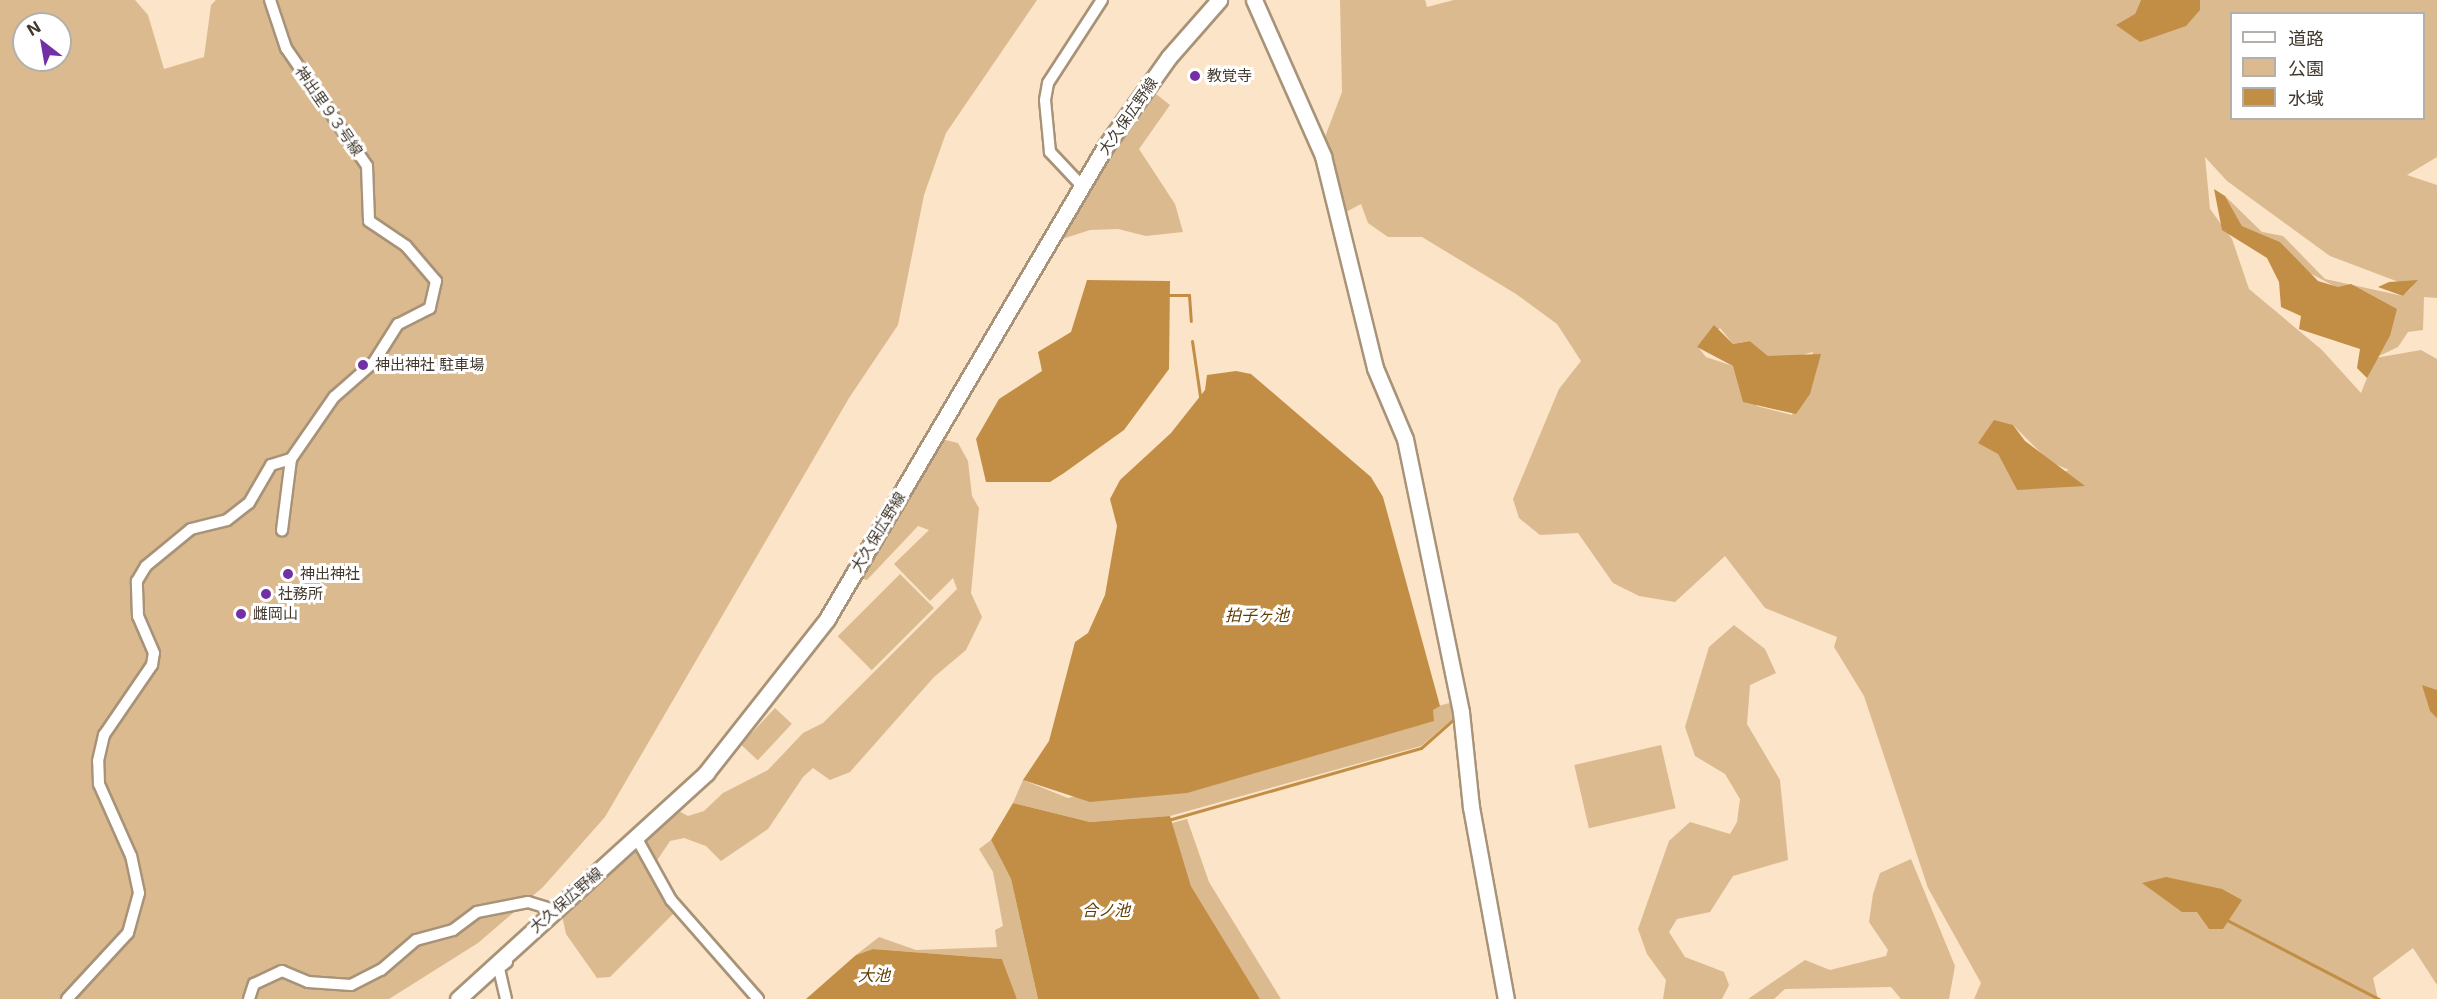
<!DOCTYPE html>
<meta charset="utf-8">
<style>
body{margin:0}
#map{position:relative;width:2437px;height:999px;overflow:hidden;background:#fbe4c7;font-family:Inter,"Noto Sans JP",sans-serif}
div>[style]{position:absolute}
.green>*{inset:0;background:#dbba90;transform-origin:0 0}
.water>*{inset:0;background:#c28e45}
.stream>*{height:3px;margin:-1.5px;padding:0 1.5px;transform-origin:1.5px;border-radius:1.5px;background:#c28e45}
.roads{filter:drop-shadow(2px 0 #a89378) drop-shadow(-2px 0 #a89378) drop-shadow(0 2px #a89378) drop-shadow(0 -2px #a89378)}
.street>*{height:10px;margin:-5px;padding:0 5px;transform-origin:5px;border-radius:5px;background:#fff}
.secondary>*{height:15px;margin:-7.5px;padding:0 7.5px;transform-origin:7.5px;border-radius:7.5px;background:#fff}
.dots>*{width:16px;height:16px;translate:-50% -50%;box-sizing:border-box;border:3px solid #fff;border-radius:50%}
span{translate:-50% -50%;white-space:nowrap;text-align:center;line-height:1.15;-webkit-text-stroke:6px #fff;paint-order:stroke}
.poi-label{font-size:15px;color:#41382d}
.left{translate:0 -50%;text-align:left}
.street-label{font-size:15px;color:#41382d}
.water-label{font-size:16px;color:#603d00;font-style:italic}
.legend{position:absolute;left:2230px;top:12px;width:195px;height:108px;box-sizing:border-box;background:#fff;border:2px solid #b3afab;margin:0;padding:8px 10px;list-style:none;font-size:18px;color:#41382d}
.legend li{display:flex;align-items:center;gap:12px;height:30px}
.legend b{width:30px;border:2px solid #b3afab}
.north{position:absolute;left:12px;top:12px;width:60px;height:60px;box-sizing:border-box;background:#fff;border:2px solid #b3afab;border-radius:50%;rotate:329deg;font-size:16px;font-weight:700;line-height:24px;text-align:center;color:#41382d}
.north::after{content:'';display:block;margin:auto;width:21px;height:27px;background:#7230a4;clip-path:polygon(50% 0,100% 100%,50% 72%,0 100%)}
</style>
<div id="map">
<div class="green">
<div style="clip-path:polygon(evenodd,0 0,135px 0,148px 15px,164px 69px,204px 57px,211px 5px,216px 0,1037px 0,946px 133px,924px 195px,898px 325px,849px 398px,605px 817px,543px 887px,478px 943px,389px 999px,0 999px,0 0,24px 24px,60px 24px,60px 60px,24px 60px,24px 24px)"></div>
<div style="clip-path:polygon(evenodd,1340px 0,1425px 0,1427px 7px,1454px 0,2141px 0,2135px 14px,2200px 10px,2200px 0,2437px 0,2437px 157px,2407px 175px,2437px 185px,2437px 298px,2424px 297px,2423px 330px,2408px 332px,2398px 347px,2379px 356px,2390px 336px,2338px 288px,2302px 269px,2280px 242px,2242px 226px,2225px 196px,2262px 232px,2283px 236px,2325px 279px,2403px 296px,2412px 287px,2330px 256px,2227px 181px,2205px 157px,2210px 209px,2232px 239px,2249px 289px,2322px 350px,2361px 393px,2375px 358px,2421px 350px,2437px 359px,2437px 985px,2413px 948px,2373px 978px,2378px 999px,1974px 999px,1981px 983px,1928px 888px,1864px 696px,1834px 647px,1837px 637px,1765px 608px,1725px 556px,1675px 602px,1639px 596px,1613px 583px,1578px 533px,1540px 535px,1519px 518px,1513px 499px,1559px 389px,1581px 361px,1557px 324px,1516px 294px,1422px 237px,1388px 237px,1368px 223px,1361px 204px,1346px 212px,1325px 137px,1342px 92px,1340px 0,2232px 14px,2424px 14px,2424px 118px,2232px 118px,2232px 14px,1340px 0,1720px 328px,1733px 344px,1750px 341px,1768px 356px,1791px 358px,1813px 352px,1792px 415px,1757px 406px,1742px 389px,1733px 366px,1706px 357px,1698px 347px,1720px 328px,1340px 0,2013px 425px,2050px 462px,2069px 470px,2017px 490px,1998px 454px,2013px 425px)"></div>
<div style="clip-path:polygon(1151px 90px,1170px 105px,1139px 149px,1175px 204px,1183px 232px,1146px 236px,1118px 229px,1090px 230px,1053px 242px)"></div>
<div style="clip-path:polygon(941px 439px,958px 443px,968px 461px,972px 496px,979px 508px,971px 593px,982px 617px,966px 650px,934px 677px,850px 772px,830px 780px,813px 768px,803px 777px,768px 829px,721px 861px,706px 846px,684px 838px,670px 841px,656px 862px,643px 840px,677px 810px,688px 816px,704px 811px,723px 793px,768px 770px,803px 733px,823px 723px,957px 589px,953px 578px,930px 601px,894px 564px,929px 530px,918px 526px,867px 580px,860px 578px)"></div>
<div style="left:900px;top:574px;width:48px;height:88px;rotate:45deg"></div>
<div style="clip-path:polygon(1734px 625px,1765px 649px,1776px 673px,1750px 685px,1747px 724px,1780px 780px,1788px 860px,1733px 876px,1710px 912px,1677px 919px,1669px 932px,1685px 957px,1724px 972px,1729px 985px,1722px 999px,1663px 999px,1666px 980px,1647px 954px,1638px 929px,1669px 841px,1690px 822px,1730px 834px,1737px 822px,1740px 799px,1725px 774px,1695px 756px,1685px 727px,1709px 647px)"></div>
<div style="clip-path:polygon(1450px 703px,1453px 719px,1421px 746px,1170px 816px,1090px 822px,1013px 803px,1023px 780px,1068px 798px)"></div>
<div style="left:775px;top:708px;width:23px;height:50px;rotate:43deg"></div>
<div style="left:1661px;top:745px;width:65px;height:89px;rotate:77deg"></div>
<div style="clip-path:polygon(1187px 819px,1209px 882px,1281px 999px,1260px 999px,1191px 886px,1172px 823px)"></div>
<div style="clip-path:polygon(991px 840px,1011px 879px,1038px 999px,1017px 999px,1002px 959px,873px 949px,856px 955px,879px 937px,916px 950px,997px 947px,995px 930px,1003px 926px,993px 872px,979px 849px)"></div>
<div style="clip-path:polygon(636px 847px,675px 912px,610px 977px,597px 978px,566px 934px,561px 911px)"></div>
<div style="clip-path:polygon(1911px 859px,1955px 966px,1949px 999px,1901px 999px,1891px 987px,1785px 989px,1774px 999px,1748px 999px,1805px 960px,1830px 970px,1886px 956px,1888px 950px,1869px 922px,1873px 894px,1880px 873px)"></div>
</div>
<div class="water">
<div style="clip-path:polygon(2141px 0,2200px 0,2200px 10px,2186px 26px,2140px 42px,2116px 25px,2135px 14px)"></div>
<div style="clip-path:polygon(2214px 189px,2225px 196px,2242px 226px,2280px 242px,2318px 281px,2338px 287px,2351px 284px,2397px 309px,2390px 336px,2367px 378px,2357px 368px,2360px 349px,2299px 329px,2301px 316px,2281px 307px,2279px 282px,2267px 258px,2222px 230px)"></div>
<div style="clip-path:polygon(1087px 280px,1170px 281px,1169px 369px,1124px 430px,1064px 473px,1050px 482px,986px 482px,976px 439px,999px 399px,1042px 371px,1038px 352px,1071px 332px)"></div>
<div style="clip-path:polygon(2418px 280px,2403px 296px,2378px 287px,2389px 282px)"></div>
<div style="clip-path:polygon(1714px 325px,1733px 344px,1750px 341px,1768px 356px,1821px 354px,1810px 394px,1796px 414px,1743px 402px,1733px 366px,1697px 347px)"></div>
<div style="clip-path:polygon(1236px 371px,1251px 374px,1371px 477px,1383px 497px,1440px 706px,1433px 710px,1434px 721px,1187px 793px,1090px 802px,1023px 780px,1049px 741px,1075px 642px,1088px 633px,1105px 595px,1117px 526px,1110px 499px,1120px 480px,1171px 433px,1205px 390px,1207px 375px)"></div>
<div style="clip-path:polygon(1994px 420px,2013px 425px,2025px 441px,2085px 486px,2017px 490px,1998px 454px,1978px 443px)"></div>
<div style="clip-path:polygon(2422px 685px,2437px 690px,2437px 718px,2430px 711px)"></div>
<div style="clip-path:polygon(1013px 803px,1090px 822px,1170px 816px,1191px 886px,1260px 999px,1038px 999px,1011px 879px,991px 840px)"></div>
<div style="clip-path:polygon(2166px 877px,2222px 889px,2242px 900px,2223px 929px,2209px 929px,2197px 912px,2182px 912px,2142px 883px)"></div>
<div style="clip-path:polygon(873px 949px,1002px 959px,1017px 999px,806px 999px,856px 955px)"></div>
</div>
<div class="stream">
<div style="left:1166px;top:295px;width:23px"></div>
<div style="left:1189px;top:295px;width:26px;rotate:86deg"></div>
<div style="left:1192px;top:341px;width:56px;rotate:81.7deg"></div>
<div style="left:1168px;top:820px;width:263px;rotate:-15.9deg"></div>
<div style="left:1421px;top:748px;width:44px;rotate:-41.3deg"></div>
<div style="left:2225px;top:919px;width:174px;rotate:27.5deg"></div>
</div>
<div class="roads">
<div class="street">
<div style="left:270px;top:0;width:51px;rotate:71.6deg"></div>
<div style="left:286px;top:48px;width:143px;rotate:55.5deg"></div>
<div style="left:367px;top:166px;width:55px;rotate:87.9deg"></div>
<div style="left:369px;top:221px;width:45px;rotate:34deg"></div>
<div style="left:406px;top:246px;width:46px;rotate:49.4deg"></div>
<div style="left:436px;top:281px;width:28px;rotate:103deg"></div>
<div style="left:430px;top:308px;width:36px;rotate:153deg"></div>
<div style="left:398px;top:324px;width:45px;rotate:122.3deg"></div>
<div style="left:374px;top:362px;width:53px;rotate:138.8deg"></div>
<div style="left:334px;top:397px;width:75px;rotate:124.7deg"></div>
<div style="left:291px;top:459px;width:72px;rotate:97.2deg"></div>
<div style="left:1082px;top:186px;width:47px;rotate:-133.3deg"></div>
<div style="left:1050px;top:152px;width:52px;rotate:-95.5deg"></div>
<div style="left:1045px;top:100px;width:17px;rotate:-80deg"></div>
<div style="left:1048px;top:83px;width:99px;rotate:-57deg"></div>
<div style="left:637px;top:839px;width:70px;rotate:60.9deg"></div>
<div style="left:671px;top:900px;width:132px;rotate:48.7deg"></div>
<div style="left:67px;top:999px;width:90px;rotate:-47.3deg"></div>
<div style="left:128px;top:933px;width:41px;rotate:-74.6deg"></div>
<div style="left:139px;top:893px;width:38px;rotate:-102deg"></div>
<div style="left:131px;top:856px;width:79px;rotate:-114deg"></div>
<div style="left:99px;top:784px;width:23px;rotate:-92deg"></div>
<div style="left:98px;top:761px;width:27px;rotate:-77deg"></div>
<div style="left:104px;top:735px;width:85px;rotate:-55.6deg"></div>
<div style="left:152px;top:665px;width:12px;rotate:-81deg"></div>
<div style="left:154px;top:653px;width:40px;rotate:-113.4deg"></div>
<div style="left:138px;top:616px;width:35px;rotate:-92deg"></div>
<div style="left:137px;top:581px;width:17px;rotate:-59deg"></div>
<div style="left:146px;top:566px;width:58px;rotate:-39.4deg"></div>
<div style="left:191px;top:529px;width:37px;rotate:-14deg"></div>
<div style="left:227px;top:520px;width:28px;rotate:-38deg"></div>
<div style="left:249px;top:503px;width:44px;rotate:-59.9deg"></div>
<div style="left:271px;top:465px;width:21px;rotate:-17deg"></div>
<div style="left:249px;top:999px;width:16px;rotate:-72deg"></div>
<div style="left:254px;top:984px;width:31px;rotate:-25deg"></div>
<div style="left:282px;top:971px;width:28px;rotate:23deg"></div>
<div style="left:308px;top:982px;width:43px;rotate:4deg"></div>
<div style="left:351px;top:985px;width:34px;rotate:-27deg"></div>
<div style="left:381px;top:970px;width:46px;rotate:-40.6deg"></div>
<div style="left:416px;top:940px;width:38px;rotate:-15deg"></div>
<div style="left:453px;top:930px;width:30px;rotate:-37deg"></div>
<div style="left:477px;top:912px;width:52px;rotate:-11.1deg"></div>
<div style="left:528px;top:902px;width:31px;rotate:17deg"></div>
<div style="left:506px;top:999px;width:32px;rotate:-103deg"></div>
<div style="left:499px;top:968px;width:10px;rotate:-37deg"></div>
</div>
<div class="secondary">
<div style="left:1254px;top:0;width:171px;rotate:66.1deg"></div>
<div style="left:1323px;top:156px;width:218px;rotate:76.2deg"></div>
<div style="left:1375px;top:368px;width:77px;rotate:67.1deg"></div>
<div style="left:1405px;top:439px;width:279px;rotate:78.4deg"></div>
<div style="left:1461px;top:712px;width:96px;rotate:84deg"></div>
<div style="left:1471px;top:807px;width:195px;rotate:79.7deg"></div>
<div style="left:458px;top:999px;width:336px;rotate:-42.3deg"></div>
<div style="left:706px;top:773px;width:196px;rotate:-51.8deg"></div>
<div style="left:827px;top:619px;width:548px;rotate:-59.5deg"></div>
<div style="left:1105px;top:147px;width:110px;rotate:-54.6deg"></div>
<div style="left:1169px;top:57px;width:76px;rotate:-48.7deg"></div>
</div>
</div>
<div class="dots">
<div style="left:1195px;top:76px;background:#7230a4"></div>
<div style="left:363px;top:365px;background:#7230a4"></div>
<div style="left:288px;top:574px;background:#7230a4"></div>
<div style="left:266px;top:594px;background:#7230a4"></div>
<div style="left:241px;top:614px;background:#7230a4"></div>
</div>
<div class="poi-label">
<span class="left" style="left:1207px;top:76px">教覚寺</span>
<span class="left" style="left:375px;top:365px">神出神社 駐車場</span>
<span class="left" style="left:300px;top:574px">神出神社</span>
<span class="left" style="left:278px;top:594px">社務所</span>
<span class="left" style="left:253px;top:614px">雌岡山</span>
</div>
<div class="street-label">
<span style="left:329px;top:111px;rotate:55deg">神出里９３号線</span>
<span style="left:1128px;top:116px;rotate:-55deg">大久保広野線</span>
<span style="left:878px;top:532px;rotate:-59deg">大久保広野線</span>
<span style="left:566px;top:900px;rotate:-41deg">大久保広野線</span>
</div>
<div class="water-label">
<span style="left:1257px;top:615px">拍子ヶ池</span>
<span style="left:1106px;top:910px">合ノ池</span>
<span style="left:874px;top:975px">大池</span>
</div>
<ul class="legend">
<li><b style="height:8px;background:#fff"></b>道路</li>
<li><b style="height:16px;background:#dbba90"></b>公園</li>
<li><b style="height:16px;background:#c28e45"></b>水域</li>
</ul>
<div class="north">N</div>
</div>
